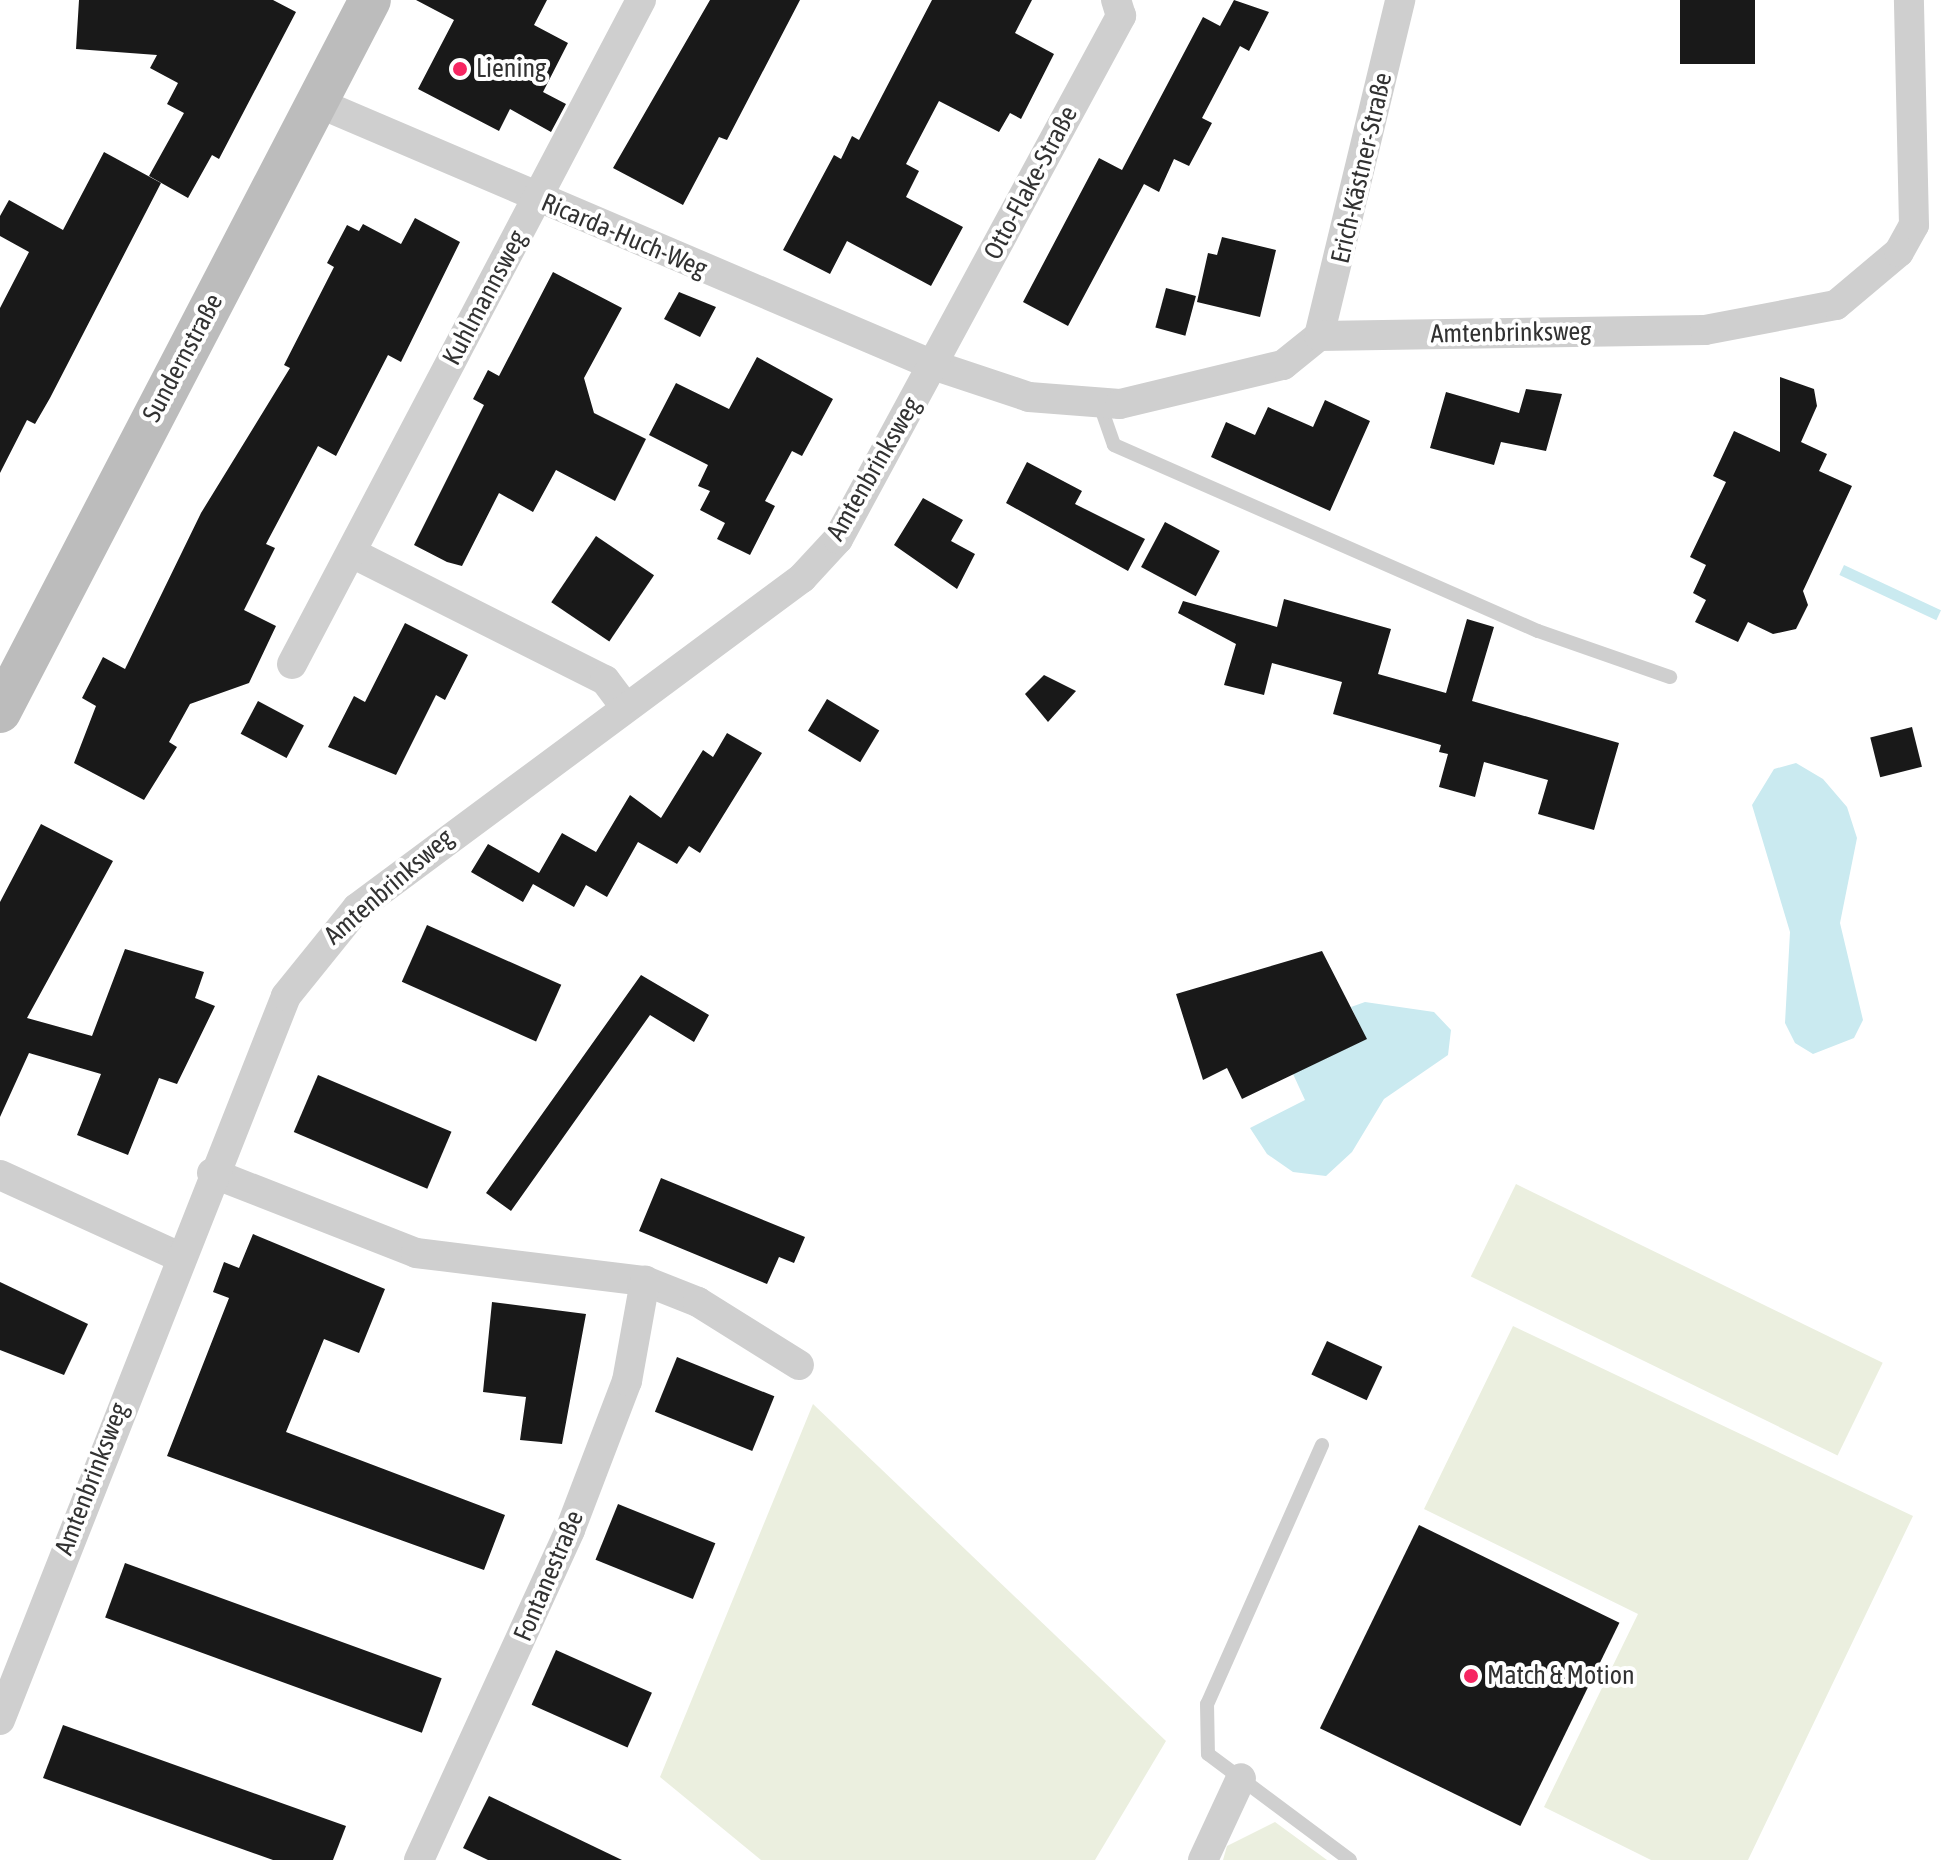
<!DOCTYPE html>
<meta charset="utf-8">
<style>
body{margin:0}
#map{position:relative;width:1952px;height:1860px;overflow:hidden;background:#fff;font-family:"Asap Condensed",sans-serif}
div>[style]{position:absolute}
.green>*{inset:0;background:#ebefdf;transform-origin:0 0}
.water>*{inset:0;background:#caeaf0;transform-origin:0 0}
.building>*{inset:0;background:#191919;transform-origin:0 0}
.lane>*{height:14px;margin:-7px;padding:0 7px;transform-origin:7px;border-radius:7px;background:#cfcfcf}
.street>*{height:30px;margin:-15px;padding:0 15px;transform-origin:15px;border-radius:15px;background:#cfcfcf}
.secondary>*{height:42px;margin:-21px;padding:0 21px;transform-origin:21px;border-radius:21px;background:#bcbcbc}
.dots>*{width:22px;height:22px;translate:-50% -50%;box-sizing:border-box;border:4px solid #fff;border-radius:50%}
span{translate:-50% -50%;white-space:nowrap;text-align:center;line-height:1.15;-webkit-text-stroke:8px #fff;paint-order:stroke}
.poi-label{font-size:26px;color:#323232}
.left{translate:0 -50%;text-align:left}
.street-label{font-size:26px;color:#323232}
</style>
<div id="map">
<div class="green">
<div style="left:1516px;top:1184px;width:408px;height:103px;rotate:26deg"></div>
<div style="clip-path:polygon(1513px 1326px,1913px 1516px,1748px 1860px,1651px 1860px,1544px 1807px,1638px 1614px,1424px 1509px)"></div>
<div style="clip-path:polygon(813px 1404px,1166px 1741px,1095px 1860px,761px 1860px,660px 1777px)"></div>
<div style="clip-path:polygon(1275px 1822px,1327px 1860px,1223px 1860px,1227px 1846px)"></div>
</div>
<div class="water">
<div style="left:1844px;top:565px;width:107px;height:11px;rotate:25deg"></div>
<div style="clip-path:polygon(1796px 763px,1823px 779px,1847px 807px,1857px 838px,1840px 923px,1863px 1020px,1854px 1038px,1813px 1054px,1795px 1043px,1785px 1023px,1790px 932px,1752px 805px,1774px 769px)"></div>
<div style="clip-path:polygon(1365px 1002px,1434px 1012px,1451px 1030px,1448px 1055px,1384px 1099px,1352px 1152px,1326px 1176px,1293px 1172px,1267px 1154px,1250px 1128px,1305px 1100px,1293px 1074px,1366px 1039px,1351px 1007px)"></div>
</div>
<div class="building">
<div style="clip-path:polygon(79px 0,273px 0,296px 12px,219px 159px,212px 155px,188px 198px,149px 176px,184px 113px,167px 104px,178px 83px,150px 68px,157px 55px,76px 49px)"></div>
<div style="clip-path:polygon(416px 0,547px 0,534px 25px,568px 43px,543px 92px,566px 104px,551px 132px,510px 109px,499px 131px,418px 89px,454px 20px)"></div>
<div style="clip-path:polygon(710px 0,800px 0,727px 140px,719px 137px,683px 205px,613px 168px)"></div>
<div style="clip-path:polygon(932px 0,1032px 0,1015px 33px,1054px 54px,1021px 119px,1010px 113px,999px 132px,939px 101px,906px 164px,919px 171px,906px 197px,963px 227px,931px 286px,847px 241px,830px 274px,783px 250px,834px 155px,841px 159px,852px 136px,859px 140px)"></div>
<div style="clip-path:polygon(1234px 0,1269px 12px,1249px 51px,1240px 46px,1202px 118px,1212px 123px,1189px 166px,1174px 159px,1159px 192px,1144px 184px,1068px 326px,1023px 302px,1099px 158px,1122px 170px,1203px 17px,1220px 26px)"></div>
<div style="left:1680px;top:0;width:75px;height:64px"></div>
<div style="clip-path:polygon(104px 152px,161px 183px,50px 398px,35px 424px,27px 420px,0 473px,0 308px,29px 252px,0 236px,0 216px,9px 200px,63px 230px)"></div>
<div style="clip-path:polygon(415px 218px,460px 242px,401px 362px,388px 355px,336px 456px,318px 446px,266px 544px,275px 548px,244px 610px,276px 626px,249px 683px,190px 704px,169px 742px,177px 747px,144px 800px,74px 763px,96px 706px,82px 698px,103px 657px,125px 669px,201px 513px,290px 368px,284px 365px,334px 267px,327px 263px,347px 225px,359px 231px,363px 224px,401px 244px)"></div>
<div style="clip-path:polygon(1222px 237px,1276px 250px,1260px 317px,1197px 302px,1208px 253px,1217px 255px)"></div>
<div style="clip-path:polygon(553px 272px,622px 308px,584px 378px,594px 413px,646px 439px,615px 501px,556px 470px,533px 512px,499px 493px,462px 566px,447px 562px,414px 545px,484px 405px,473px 399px,488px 370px,499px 376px)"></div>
<div style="left:1166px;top:288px;width:31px;height:41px;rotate:15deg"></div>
<div style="clip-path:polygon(679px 292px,716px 307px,700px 337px,664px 319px)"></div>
<div style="clip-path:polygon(757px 357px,833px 399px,802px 456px,792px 451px,765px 501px,775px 506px,750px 555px,717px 539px,725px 523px,700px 510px,710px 491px,698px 486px,708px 465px,649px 435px,676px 383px,729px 409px)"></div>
<div style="clip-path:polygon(1780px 377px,1814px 389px,1817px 406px,1801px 442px,1827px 454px,1819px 471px,1852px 486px,1803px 591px,1808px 605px,1796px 629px,1773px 634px,1748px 622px,1738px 642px,1695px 622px,1706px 600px,1693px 593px,1706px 565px,1690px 557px,1726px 482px,1713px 476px,1734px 431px,1780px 452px)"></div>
<div style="clip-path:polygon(1526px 389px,1562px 394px,1546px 451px,1501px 442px,1494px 465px,1430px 448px,1446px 392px,1519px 413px)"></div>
<div style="clip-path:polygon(1325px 400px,1370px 421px,1330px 511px,1211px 457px,1226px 422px,1255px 435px,1268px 407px,1313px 427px)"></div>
<div style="clip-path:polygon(1027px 462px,1082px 491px,1075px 504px,1145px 539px,1128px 571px,1006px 503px)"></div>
<div style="clip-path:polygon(923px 498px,963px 520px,951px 541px,975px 554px,957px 589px,894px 545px)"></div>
<div style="left:1165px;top:522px;width:62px;height:51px;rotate:28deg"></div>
<div style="left:596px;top:536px;width:70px;height:80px;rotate:34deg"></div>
<div style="clip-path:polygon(1284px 599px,1391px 629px,1378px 674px,1446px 693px,1467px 619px,1494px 627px,1472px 701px,1619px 743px,1594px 830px,1538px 814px,1548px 780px,1484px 762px,1475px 797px,1439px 787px,1448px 754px,1439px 752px,1441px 745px,1333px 714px,1342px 682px,1272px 663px,1264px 695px,1224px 685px,1236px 644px,1178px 613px,1183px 601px,1277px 627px)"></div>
<div style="clip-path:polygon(405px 623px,468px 655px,445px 700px,436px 695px,396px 775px,328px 747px,354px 696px,365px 702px)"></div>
<div style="clip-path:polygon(1044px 675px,1076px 691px,1048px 722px,1025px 694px)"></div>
<div style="left:827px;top:699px;width:61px;height:37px;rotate:31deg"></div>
<div style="left:258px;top:701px;width:52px;height:37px;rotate:28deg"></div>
<div style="left:1912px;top:727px;width:41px;height:43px;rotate:76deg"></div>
<div style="clip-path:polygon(727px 733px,762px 753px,700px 853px,689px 846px,677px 864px,638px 842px,607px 897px,586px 885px,574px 907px,533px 884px,523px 902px,471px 872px,488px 844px,539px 873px,562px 833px,596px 852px,630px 795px,661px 818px,703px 750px,713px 757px)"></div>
<div style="clip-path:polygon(41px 824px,113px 861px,27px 1018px,92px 1036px,125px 949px,204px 972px,195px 998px,215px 1006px,177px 1084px,159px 1078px,128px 1155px,77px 1135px,101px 1074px,29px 1053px,0 1117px,0 902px)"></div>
<div style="left:427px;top:925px;width:147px;height:62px;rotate:24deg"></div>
<div style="clip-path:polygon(1322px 951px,1367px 1039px,1242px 1099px,1227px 1068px,1203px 1080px,1176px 994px)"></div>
<div style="clip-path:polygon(641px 975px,709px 1015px,694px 1042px,650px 1015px,511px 1211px,486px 1193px)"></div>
<div style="left:318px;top:1075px;width:145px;height:62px;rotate:23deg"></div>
<div style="clip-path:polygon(661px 1178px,805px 1237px,794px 1263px,779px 1257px,767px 1284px,639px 1231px)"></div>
<div style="clip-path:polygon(253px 1234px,385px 1289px,359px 1353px,324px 1339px,286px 1432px,505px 1515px,484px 1570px,167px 1456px,229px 1298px,213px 1292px,224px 1262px,239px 1268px)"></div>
<div style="clip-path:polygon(0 1282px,88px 1324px,64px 1375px,0 1350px)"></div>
<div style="clip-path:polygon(492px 1302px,586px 1314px,562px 1444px,520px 1440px,526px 1397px,483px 1392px)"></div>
<div style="left:1327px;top:1341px;width:61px;height:37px;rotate:25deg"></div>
<div style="left:677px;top:1357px;width:105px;height:59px;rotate:22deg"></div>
<div style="left:618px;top:1504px;width:105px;height:60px;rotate:22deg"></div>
<div style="left:1419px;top:1525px;width:223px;height:226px;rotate:26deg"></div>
<div style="left:125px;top:1563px;width:337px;height:58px;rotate:20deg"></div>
<div style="left:556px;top:1650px;width:105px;height:60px;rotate:24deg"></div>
<div style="clip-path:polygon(63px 1725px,346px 1826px,333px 1860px,273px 1860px,43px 1778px)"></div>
<div style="clip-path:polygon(489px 1796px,622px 1860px,488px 1860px,463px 1848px)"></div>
</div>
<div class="lane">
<div style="left:1100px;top:405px;width:42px;rotate:70.7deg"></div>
<div style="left:1114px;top:445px;width:463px;rotate:23.7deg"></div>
<div style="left:1538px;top:631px;width:140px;rotate:19.2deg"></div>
<div style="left:1322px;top:1445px;width:283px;rotate:113.9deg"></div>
<div style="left:1207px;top:1704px;width:50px;rotate:88.9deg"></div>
<div style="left:1208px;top:1754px;width:177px;rotate:36.7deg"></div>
</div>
<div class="street">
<div style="left:316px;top:102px;width:671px;rotate:23.09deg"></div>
<div style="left:933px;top:365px;width:101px;rotate:18.4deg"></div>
<div style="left:1029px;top:397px;width:91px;rotate:4.4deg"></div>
<div style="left:1120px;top:404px;width:168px;rotate:-13.5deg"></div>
<div style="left:1283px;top:365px;width:46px;rotate:-38.9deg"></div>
<div style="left:1319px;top:336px;width:346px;rotate:-76.4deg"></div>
<div style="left:1319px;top:336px;width:386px;rotate:-0.9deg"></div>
<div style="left:1705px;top:330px;width:133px;rotate:-10.8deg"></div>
<div style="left:1836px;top:305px;width:82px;rotate:-40.1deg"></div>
<div style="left:1899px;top:252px;width:31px;rotate:-61deg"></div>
<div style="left:1914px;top:225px;width:225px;rotate:-91.3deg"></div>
<div style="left:352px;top:553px;width:283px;rotate:26.7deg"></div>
<div style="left:605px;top:680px;width:34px;rotate:53deg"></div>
<div style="left:292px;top:664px;width:750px;rotate:-62.27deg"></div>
<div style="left:212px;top:1173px;width:219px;rotate:21.4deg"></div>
<div style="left:416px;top:1253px;width:231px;rotate:7deg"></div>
<div style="left:645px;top:1281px;width:57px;rotate:21.6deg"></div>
<div style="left:698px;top:1302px;width:119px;rotate:32deg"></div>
<div style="left:0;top:1175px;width:196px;rotate:24.5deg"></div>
<div style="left:0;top:1720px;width:778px;rotate:-68.44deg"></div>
<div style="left:286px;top:996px;width:113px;rotate:-51.1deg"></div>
<div style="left:357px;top:908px;width:554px;rotate:-36.56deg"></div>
<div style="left:802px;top:578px;width:53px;rotate:-47.3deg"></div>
<div style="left:838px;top:539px;width:595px;rotate:-61.58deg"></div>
<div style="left:1121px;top:16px;width:17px;rotate:-107deg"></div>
<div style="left:419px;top:1860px;width:363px;rotate:-65.4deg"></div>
<div style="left:570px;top:1530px;width:160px;rotate:-69.1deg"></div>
<div style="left:627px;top:1381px;width:102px;rotate:-79.8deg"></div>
<div style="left:1203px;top:1860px;width:90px;rotate:-65.1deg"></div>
</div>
<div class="secondary">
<div style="left:0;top:712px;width:802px;rotate:-62.54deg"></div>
</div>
<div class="dots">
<div style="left:460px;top:69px;background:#f62662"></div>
<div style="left:1471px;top:1676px;background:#f62662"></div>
</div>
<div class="poi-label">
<span class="left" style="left:476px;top:69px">Liening</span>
<span class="left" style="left:1487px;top:1676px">Match &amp; Motion</span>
</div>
<div class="street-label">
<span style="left:1362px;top:168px;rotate:-77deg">Erich-Kästner-Straße</span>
<span style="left:1031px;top:183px;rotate:-62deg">Otto-Flake-Straße</span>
<span style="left:624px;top:236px;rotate:23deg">Ricarda-Huch-Weg</span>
<span style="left:485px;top:298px;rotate:-62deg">Kuhlmannsweg</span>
<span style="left:1511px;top:333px;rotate:-1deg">Amtenbrinksweg</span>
<span style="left:183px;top:358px;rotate:-62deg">Sundernstraße</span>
<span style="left:874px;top:469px;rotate:-60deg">Amtenbrinksweg</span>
<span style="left:389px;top:887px;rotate:-41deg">Amtenbrinksweg</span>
<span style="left:92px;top:1479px;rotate:-69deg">Amtenbrinksweg</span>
<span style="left:549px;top:1576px;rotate:-67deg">Fontanestraße</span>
</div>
</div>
